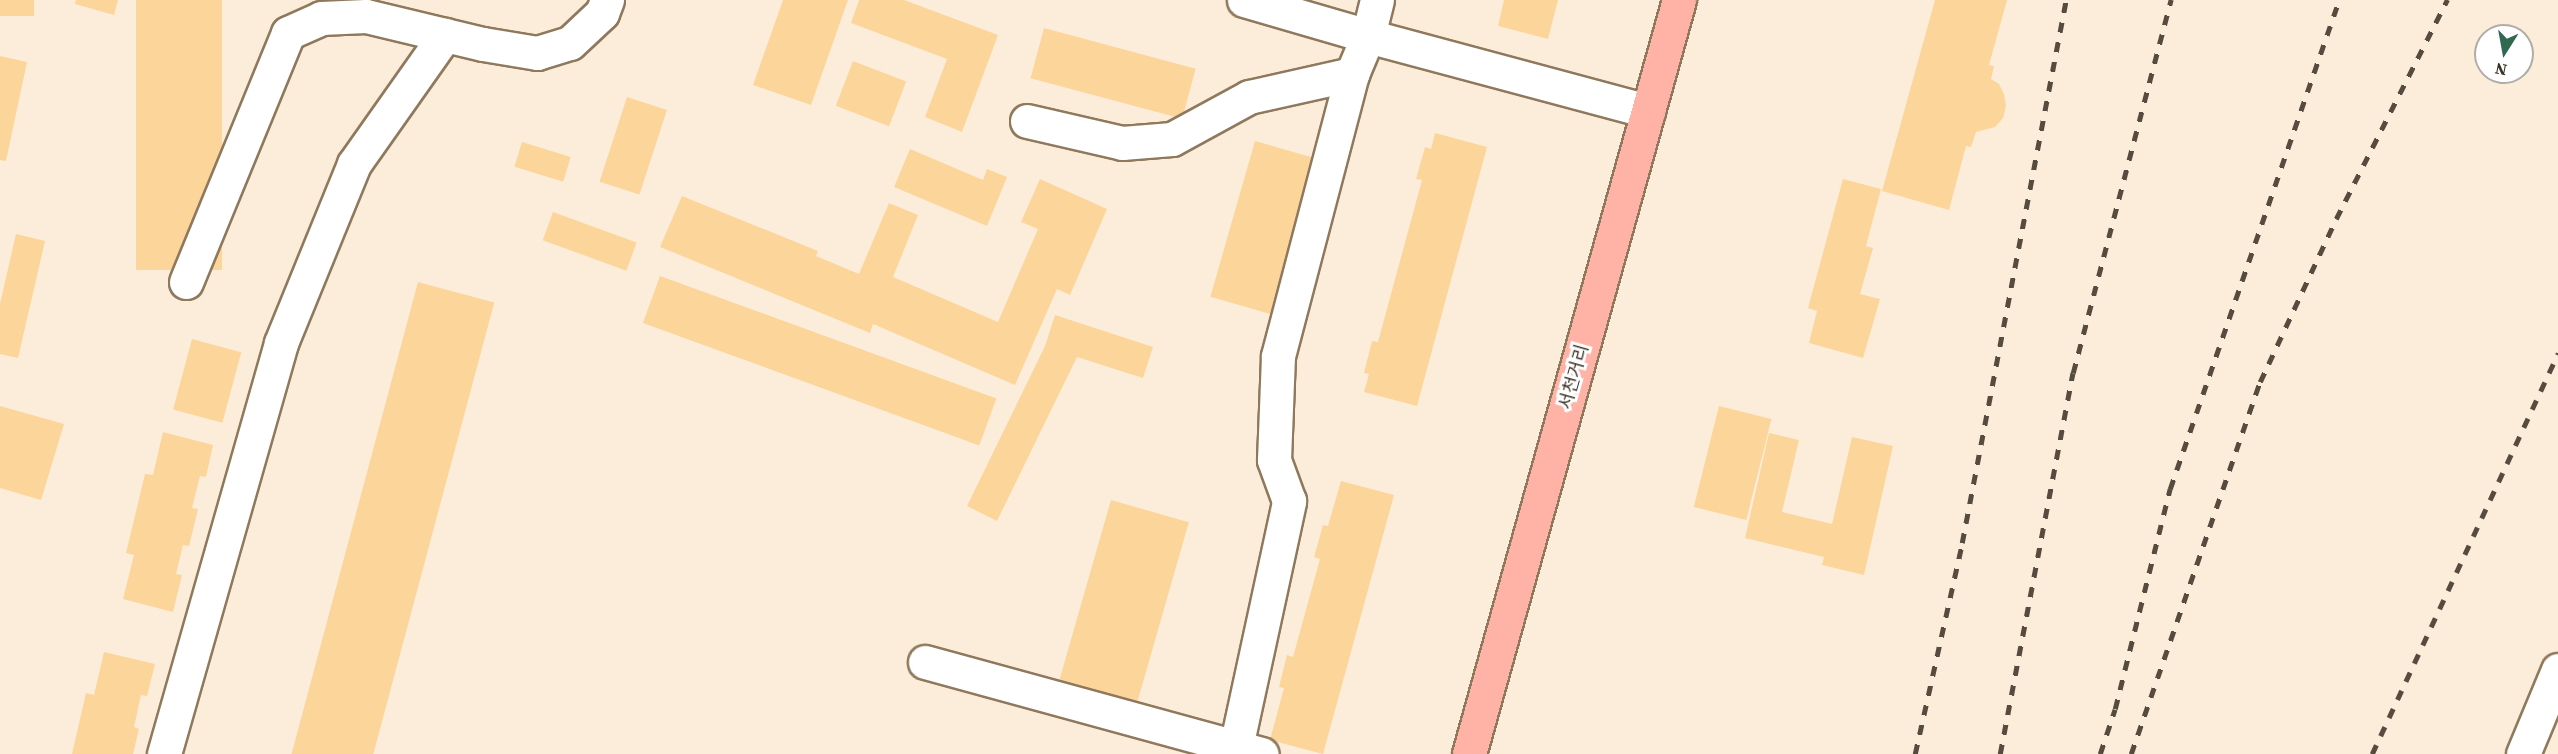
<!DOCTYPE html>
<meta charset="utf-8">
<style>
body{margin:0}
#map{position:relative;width:2558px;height:754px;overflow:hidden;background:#fcedda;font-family:"Source Serif 4","Noto Sans KR",serif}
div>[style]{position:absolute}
.building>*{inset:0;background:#fcd59b;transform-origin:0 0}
.roads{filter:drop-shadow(2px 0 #8f795d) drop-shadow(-2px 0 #8f795d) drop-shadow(0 2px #8f795d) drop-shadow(0 -2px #8f795d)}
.minor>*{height:33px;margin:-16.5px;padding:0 16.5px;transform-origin:16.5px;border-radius:16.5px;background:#fff}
.tertiary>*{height:33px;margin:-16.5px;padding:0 16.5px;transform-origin:16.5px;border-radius:16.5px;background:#fff}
.primary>*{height:33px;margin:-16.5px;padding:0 16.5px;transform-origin:16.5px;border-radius:16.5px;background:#ffb2a5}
.rail>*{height:4.5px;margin-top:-2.25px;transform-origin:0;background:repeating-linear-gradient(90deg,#554b3e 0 10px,transparent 0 20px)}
span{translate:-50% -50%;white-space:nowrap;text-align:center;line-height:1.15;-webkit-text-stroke:6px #fff;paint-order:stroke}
.street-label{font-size:18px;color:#3a3125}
.north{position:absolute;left:2474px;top:24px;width:60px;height:60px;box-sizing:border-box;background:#fff;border:2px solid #b0ada8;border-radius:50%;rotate:191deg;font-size:16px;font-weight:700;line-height:24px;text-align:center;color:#3a3125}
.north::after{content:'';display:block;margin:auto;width:21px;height:27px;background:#306850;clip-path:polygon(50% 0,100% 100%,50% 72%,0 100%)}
</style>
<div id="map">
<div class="building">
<div style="left:0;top:0;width:34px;height:16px"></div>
<div style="clip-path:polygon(76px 0,118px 0,114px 15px,75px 4px)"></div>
<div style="left:136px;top:0;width:86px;height:270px"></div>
<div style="clip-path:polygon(783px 0,848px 0,811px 105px,753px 85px)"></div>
<div style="clip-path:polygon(859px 0,904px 0,998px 35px,962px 132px,925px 117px,947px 59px,851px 23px)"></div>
<div style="clip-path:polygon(1504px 0,1558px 0,1548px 39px,1498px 26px)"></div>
<div style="clip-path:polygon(1935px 0,2007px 0,1989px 65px,1994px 66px,1991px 79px,1999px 84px,2004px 94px,2006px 106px,2003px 118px,1995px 127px,1976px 132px,1971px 147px,1966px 146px,1949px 210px,1882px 191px)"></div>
<div style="left:1044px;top:28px;width:157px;height:52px;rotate:15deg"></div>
<div style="clip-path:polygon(0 56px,27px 62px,6px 161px,0 160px)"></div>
<div style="left:853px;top:61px;width:57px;height:48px;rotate:21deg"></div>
<div style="left:627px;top:97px;width:42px;height:89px;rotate:18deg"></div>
<div style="clip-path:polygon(1435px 133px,1487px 147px,1417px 406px,1364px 392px,1369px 374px,1364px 373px,1372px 341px,1378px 342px,1422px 180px,1416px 179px,1425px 147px,1431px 149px)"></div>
<div style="left:1255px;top:141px;width:68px;height:162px;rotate:16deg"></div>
<div style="left:522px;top:142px;width:51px;height:26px;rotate:17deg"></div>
<div style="clip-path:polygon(910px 149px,983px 180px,987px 169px,1007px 177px,987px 226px,894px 187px)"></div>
<div style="clip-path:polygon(1040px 179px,1107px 209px,1070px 295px,1057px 289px,1015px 385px,873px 324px,870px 333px,660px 247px,682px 196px,818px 251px,816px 256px,859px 274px,889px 203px,918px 215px,893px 277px,998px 322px,1038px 229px,1021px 222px)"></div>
<div style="clip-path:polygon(1843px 179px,1881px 189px,1866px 246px,1873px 248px,1860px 294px,1880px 299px,1863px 358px,1809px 343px,1817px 311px,1808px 308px)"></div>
<div style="left:553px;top:212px;width:89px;height:30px;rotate:20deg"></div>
<div style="clip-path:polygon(16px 234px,45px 241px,18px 358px,0 354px,0 304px)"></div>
<div style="left:660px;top:276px;width:358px;height:50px;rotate:20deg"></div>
<div style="left:418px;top:282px;width:79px;height:489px;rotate:15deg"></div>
<div style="clip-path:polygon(1055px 315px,1153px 347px,1143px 378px,1077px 357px,997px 521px,967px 506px,1045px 346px)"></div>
<div style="left:192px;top:339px;width:51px;height:73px;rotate:15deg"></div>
<div style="clip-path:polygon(0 406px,64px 424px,41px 500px,0 488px)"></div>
<div style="left:1719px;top:406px;width:54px;height:104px;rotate:14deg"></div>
<div style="clip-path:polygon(163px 432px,213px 445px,206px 477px,200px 476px,192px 508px,198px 509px,189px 546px,183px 545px,176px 574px,182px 575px,173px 612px,123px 599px,134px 555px,126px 553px,145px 474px,153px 475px)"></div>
<div style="clip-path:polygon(1769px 433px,1799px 440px,1782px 512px,1832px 524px,1852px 437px,1893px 446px,1864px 575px,1822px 565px,1824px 557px,1745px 538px)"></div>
<div style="clip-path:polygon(1341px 481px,1394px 495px,1323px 754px,1270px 740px,1284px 688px,1279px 687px,1287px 655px,1293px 657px,1320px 559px,1314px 557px,1323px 525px,1328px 526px)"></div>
<div style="left:1111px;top:500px;width:81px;height:188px;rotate:16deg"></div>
<div style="clip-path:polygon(104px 652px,155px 664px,147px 696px,141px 695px,134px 727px,139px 729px,133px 754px,72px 754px,86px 693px,94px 695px)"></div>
</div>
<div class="roads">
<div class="minor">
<div style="left:1244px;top:0;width:129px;rotate:16.2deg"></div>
<div style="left:1368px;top:36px;width:290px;rotate:15deg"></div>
<div style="left:1027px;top:121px;width:98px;rotate:13deg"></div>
<div style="left:1122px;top:143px;width:50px;rotate:-4.6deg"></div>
<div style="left:1172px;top:139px;width:88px;rotate:-28.6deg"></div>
<div style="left:1249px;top:97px;width:106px;rotate:-12.6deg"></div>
<div style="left:1352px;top:74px;width:41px;rotate:-67.2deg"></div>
<div style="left:1368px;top:36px;width:37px;rotate:-76deg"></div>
<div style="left:186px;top:282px;width:269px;rotate:-67.7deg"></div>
<div style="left:288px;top:33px;width:36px;rotate:-24deg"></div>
<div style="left:321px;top:18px;width:45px;rotate:-2.5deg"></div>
<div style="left:366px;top:16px;width:120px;rotate:13.5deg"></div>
<div style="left:483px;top:44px;width:55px;rotate:9.5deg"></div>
<div style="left:537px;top:53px;width:34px;rotate:-17deg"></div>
<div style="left:570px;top:43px;width:44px;rotate:-43.2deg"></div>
<div style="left:602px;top:13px;width:14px;rotate:-69deg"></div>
<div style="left:925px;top:662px;width:349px;rotate:15.3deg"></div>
<div style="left:1236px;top:747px;width:252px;rotate:-77.8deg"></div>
<div style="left:1289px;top:501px;width:44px;rotate:-110.1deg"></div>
<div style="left:1274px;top:460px;width:104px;rotate:-87.8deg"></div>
<div style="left:1278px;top:356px;width:292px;rotate:-75.3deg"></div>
<div style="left:164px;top:754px;width:427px;rotate:-74.1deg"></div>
<div style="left:281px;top:343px;width:193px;rotate:-67.8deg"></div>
<div style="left:354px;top:164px;width:158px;rotate:-54.8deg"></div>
</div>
<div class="tertiary">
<div style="left:2523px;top:754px;width:91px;rotate:-67.4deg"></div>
</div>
<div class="primary">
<div style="left:1469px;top:754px;width:783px;rotate:-74.44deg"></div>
</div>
</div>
<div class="rail">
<div style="left:1915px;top:754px;width:216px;rotate:-77.4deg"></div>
<div style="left:1962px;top:543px;width:553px;rotate:-79.16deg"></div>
<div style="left:2000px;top:754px;width:388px;rotate:-79.2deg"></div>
<div style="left:2073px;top:373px;width:386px;rotate:-75.3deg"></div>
<div style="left:2100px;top:754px;width:47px;rotate:-71.6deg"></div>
<div style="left:2115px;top:709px;width:227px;rotate:-76deg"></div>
<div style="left:2170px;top:489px;width:517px;rotate:-70.93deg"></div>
<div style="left:2131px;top:754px;width:394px;rotate:-70.9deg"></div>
<div style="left:2260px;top:382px;width:180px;rotate:-65deg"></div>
<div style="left:2336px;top:219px;width:246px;rotate:-63.1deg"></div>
<div style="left:2372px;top:754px;width:442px;rotate:-65.1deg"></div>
</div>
<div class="street-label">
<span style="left:1574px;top:377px;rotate:-74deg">서천거리</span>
</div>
<div class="north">N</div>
</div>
